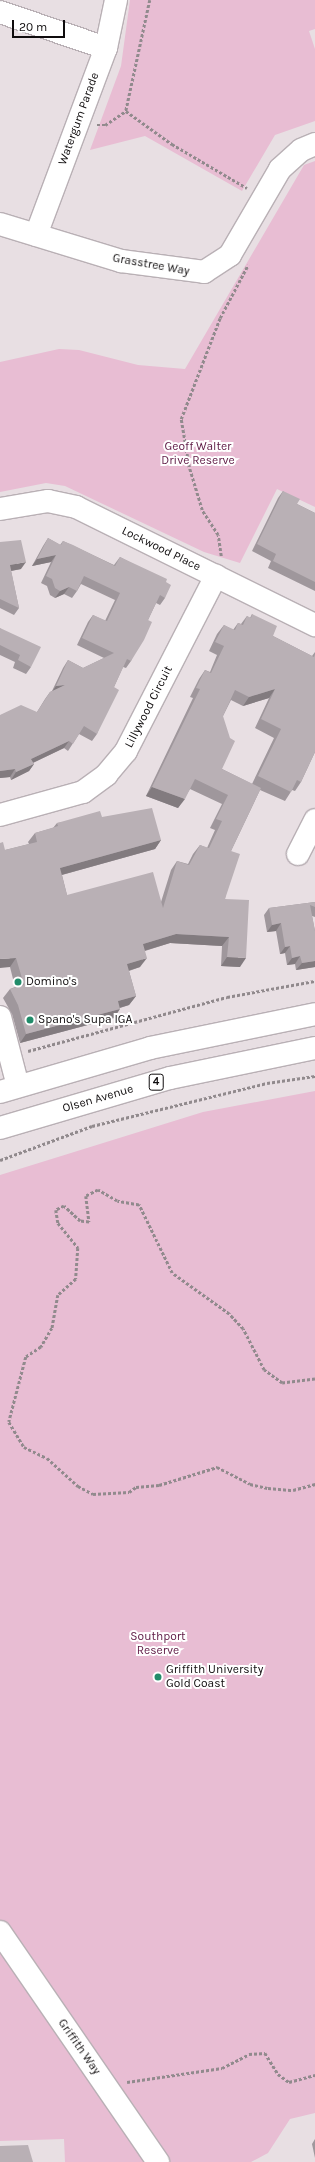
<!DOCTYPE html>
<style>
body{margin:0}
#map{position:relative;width:315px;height:2162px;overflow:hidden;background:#e8dfe3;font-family:Karla,sans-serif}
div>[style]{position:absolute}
.green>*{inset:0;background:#e8bdd3}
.path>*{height:2.5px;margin-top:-1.25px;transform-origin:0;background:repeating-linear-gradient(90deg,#918a8d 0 3px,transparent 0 5px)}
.roads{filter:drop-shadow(1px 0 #b9b0b5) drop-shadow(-1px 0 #b9b0b5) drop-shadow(0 1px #b9b0b5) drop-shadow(0 -1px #b9b0b5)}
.minor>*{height:22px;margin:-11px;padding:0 11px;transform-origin:11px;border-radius:11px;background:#fff}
.major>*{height:22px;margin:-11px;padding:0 11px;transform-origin:11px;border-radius:11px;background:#fff}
.wall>*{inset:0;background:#9f979c}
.shaded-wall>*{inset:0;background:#827b7f}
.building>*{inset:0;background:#b9b0b5}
.dots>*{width:11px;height:11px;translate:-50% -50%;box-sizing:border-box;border:2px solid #fff;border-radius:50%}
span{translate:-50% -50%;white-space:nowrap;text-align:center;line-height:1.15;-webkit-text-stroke:4px #fff;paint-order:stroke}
.shield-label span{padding:1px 3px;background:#fff;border:1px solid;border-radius:3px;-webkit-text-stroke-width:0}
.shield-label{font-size:11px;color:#0f0c0d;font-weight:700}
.street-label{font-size:12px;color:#0f0c0d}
.park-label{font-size:12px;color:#5d1843}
.poi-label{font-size:12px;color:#0f0c0d}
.left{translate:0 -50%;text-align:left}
.scale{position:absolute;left:12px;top:20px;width:53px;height:18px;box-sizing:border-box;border:2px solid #0f0c0d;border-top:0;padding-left:5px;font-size:12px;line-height:14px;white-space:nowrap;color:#0f0c0d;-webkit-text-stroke:3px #fff;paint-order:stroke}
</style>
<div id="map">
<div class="green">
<div style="clip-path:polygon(130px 0,315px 0,315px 29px,309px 31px,315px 49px,315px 121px,275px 135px,242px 191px,145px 136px,90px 150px,121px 66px)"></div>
<div style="clip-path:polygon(315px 161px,315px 507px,277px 489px,240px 563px,204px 552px,65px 486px,46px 483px,0 492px,0 362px,59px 349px,79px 350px,138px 365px,185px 369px,304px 165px)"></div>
<div style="clip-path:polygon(315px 1091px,315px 2113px,290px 2119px,268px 2153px,251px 2162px,65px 2162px,64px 2139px,0 2141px,0 1175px,203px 1112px)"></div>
</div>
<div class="path">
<div style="left:150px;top:0;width:114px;rotate:102.2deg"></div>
<div style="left:126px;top:111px;width:57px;rotate:35.7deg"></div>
<div style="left:172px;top:144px;width:87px;rotate:30.4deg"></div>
<div style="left:97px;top:125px;width:8px"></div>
<div style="left:105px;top:125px;width:25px;rotate:-34deg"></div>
<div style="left:221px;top:556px;width:21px;rotate:-98deg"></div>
<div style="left:218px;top:535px;width:30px;rotate:-123deg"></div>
<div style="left:202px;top:510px;width:45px;rotate:-106.8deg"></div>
<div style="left:189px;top:467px;width:49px;rotate:-99.5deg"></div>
<div style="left:181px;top:419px;width:108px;rotate:-68.9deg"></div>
<div style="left:220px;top:318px;width:60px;rotate:-62.2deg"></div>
<div style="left:28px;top:1051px;width:206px;rotate:-15.2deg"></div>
<div style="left:227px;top:997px;width:89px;rotate:-10.3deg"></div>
<div style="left:0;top:1160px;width:98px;rotate:-20.3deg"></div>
<div style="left:92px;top:1126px;width:180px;rotate:-13.8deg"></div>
<div style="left:267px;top:1083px;width:49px;rotate:-8.3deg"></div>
<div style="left:315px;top:1379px;width:33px;rotate:173deg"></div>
<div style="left:282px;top:1383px;width:22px;rotate:-144deg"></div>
<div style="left:264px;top:1370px;width:46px;rotate:-117.1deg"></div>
<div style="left:243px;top:1329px;width:21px;rotate:-133deg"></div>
<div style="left:229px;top:1314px;width:70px;rotate:-144.3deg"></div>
<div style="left:172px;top:1273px;width:76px;rotate:-115.9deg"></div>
<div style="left:139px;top:1205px;width:22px;rotate:-170deg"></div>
<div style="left:117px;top:1201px;width:22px;rotate:-150deg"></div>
<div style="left:98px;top:1190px;width:13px;rotate:153deg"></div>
<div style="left:86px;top:1196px;width:26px;rotate:83deg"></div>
<div style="left:89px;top:1222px;width:9px;rotate:-174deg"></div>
<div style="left:80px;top:1221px;width:22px;rotate:-137deg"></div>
<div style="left:64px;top:1206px;width:9px;rotate:153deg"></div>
<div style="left:56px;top:1210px;width:13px;rotate:81deg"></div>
<div style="left:58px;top:1223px;width:32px;rotate:51deg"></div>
<div style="left:78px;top:1248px;width:31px;rotate:94deg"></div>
<div style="left:76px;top:1279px;width:24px;rotate:138deg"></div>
<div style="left:58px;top:1295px;width:34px;rotate:100deg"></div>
<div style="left:52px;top:1328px;width:22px;rotate:120deg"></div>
<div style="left:41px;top:1347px;width:18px;rotate:146deg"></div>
<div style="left:26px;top:1357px;width:67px;rotate:104.7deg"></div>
<div style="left:9px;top:1422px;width:29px;rotate:59deg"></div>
<div style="left:24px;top:1447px;width:25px;rotate:26deg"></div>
<div style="left:47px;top:1458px;width:42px;rotate:42.1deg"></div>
<div style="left:78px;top:1486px;width:17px;rotate:28deg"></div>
<div style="left:93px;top:1494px;width:36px;rotate:-3deg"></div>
<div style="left:129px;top:1492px;width:9px;rotate:-36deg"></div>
<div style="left:136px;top:1487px;width:23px;rotate:-5deg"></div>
<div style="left:159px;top:1485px;width:61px;rotate:-17.2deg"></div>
<div style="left:217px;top:1467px;width:37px;rotate:27deg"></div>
<div style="left:250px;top:1484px;width:18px;rotate:13deg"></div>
<div style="left:268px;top:1488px;width:25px;rotate:5deg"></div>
<div style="left:293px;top:1490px;width:23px;rotate:-15deg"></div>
<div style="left:127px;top:2082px;width:96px;rotate:-8.4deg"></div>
<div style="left:222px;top:2068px;width:30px;rotate:-27deg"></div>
<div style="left:249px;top:2054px;width:16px;rotate:-4deg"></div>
<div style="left:265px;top:2053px;width:25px;rotate:58deg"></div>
<div style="left:278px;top:2074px;width:14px;rotate:36deg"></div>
<div style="left:289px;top:2082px;width:27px;rotate:-15deg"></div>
</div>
<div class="roads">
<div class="minor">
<div style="left:0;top:12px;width:112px;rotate:18.8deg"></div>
<div style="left:0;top:224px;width:127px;rotate:17deg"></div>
<div style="left:121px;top:261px;width:84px;rotate:7.5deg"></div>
<div style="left:204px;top:272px;width:31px;rotate:-33deg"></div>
<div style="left:230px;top:255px;width:99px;rotate:-59.8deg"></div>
<div style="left:280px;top:169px;width:28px;rotate:-42deg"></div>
<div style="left:301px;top:150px;width:15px;rotate:-23deg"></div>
<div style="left:36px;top:235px;width:200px;rotate:-69.5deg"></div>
<div style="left:106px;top:48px;width:49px;rotate:-78.2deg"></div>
<div style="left:0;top:509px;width:49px;rotate:-9.5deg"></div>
<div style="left:48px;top:501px;width:29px;rotate:12deg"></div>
<div style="left:76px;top:507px;width:267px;rotate:26.3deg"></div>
<div style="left:0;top:815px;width:86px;rotate:-15.5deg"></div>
<div style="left:83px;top:792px;width:29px;rotate:-36deg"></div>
<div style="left:106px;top:775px;width:31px;rotate:-50deg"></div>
<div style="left:126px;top:751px;width:197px;rotate:-62.8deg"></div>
<div style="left:298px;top:854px;width:38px;rotate:-63deg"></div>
<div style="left:0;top:1017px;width:71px;rotate:75.4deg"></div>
<div style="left:0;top:1932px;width:279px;rotate:55.5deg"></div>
</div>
<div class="major">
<div style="left:0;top:1092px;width:156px;rotate:-16.3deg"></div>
<div style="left:150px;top:1048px;width:168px;rotate:-11.6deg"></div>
<div style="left:0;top:1128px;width:177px;rotate:-16.4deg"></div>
<div style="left:170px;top:1078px;width:148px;rotate:-11.7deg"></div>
</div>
</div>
<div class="wall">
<div style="clip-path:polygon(283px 491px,297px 504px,315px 513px,315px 591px,268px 568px,271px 561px,252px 551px,278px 498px)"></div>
<div style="clip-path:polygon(48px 538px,60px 545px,63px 541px,114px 565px,120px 557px,166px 582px,165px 598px,160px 605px,156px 603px,148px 620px,131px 661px,126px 668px,123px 667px,114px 687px,97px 734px,92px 741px,79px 734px,68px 751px,64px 748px,33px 763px,34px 764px,29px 771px,11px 780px,10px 777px,0 778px,0 715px,37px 712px,45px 699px,50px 692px,52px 691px,63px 668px,68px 660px,83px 668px,104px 658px,77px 645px,88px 622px,93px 615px,105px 621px,115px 600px,81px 584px,77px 591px,72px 598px,64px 594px,55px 598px,50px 595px,47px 586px,41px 583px,51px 562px,32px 566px,43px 546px)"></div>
<div style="clip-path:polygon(0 542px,21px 569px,11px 571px,19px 608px,14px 615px,0 608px)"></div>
<div style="clip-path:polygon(evenodd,252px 614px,273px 636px,312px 656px,315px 652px,315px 752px,301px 782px,295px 791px,292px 790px,285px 801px,260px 790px,231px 851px,225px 899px,240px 967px,221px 966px,222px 946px,170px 943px,145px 951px,140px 967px,129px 971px,136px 996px,129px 1005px,120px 1008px,114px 1018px,20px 1043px,12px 1014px,3px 998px,10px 989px,15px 987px,10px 967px,5px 850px,29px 844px,28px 842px,35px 833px,53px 828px,57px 823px,102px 817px,161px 840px,155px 849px,62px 875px,67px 895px,161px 902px,171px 870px,177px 861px,188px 864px,193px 854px,200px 845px,207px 848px,215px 830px,210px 828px,222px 804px,190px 789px,178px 808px,146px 796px,193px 698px,190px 697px,199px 679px,205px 670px,210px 672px,217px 655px,209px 651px,217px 634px,224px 625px,233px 630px,238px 623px,241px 624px,247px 616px,250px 618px,252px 614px,269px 698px,255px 728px,274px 738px,252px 784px,222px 769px,223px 716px,231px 700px,243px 706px,269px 698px)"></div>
<div style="clip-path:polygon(0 628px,31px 667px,26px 674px,13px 668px,15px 662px,0 655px)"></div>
<div style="clip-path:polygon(315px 902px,315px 917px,312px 916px,315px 931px,315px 967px,296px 970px,295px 964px,287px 965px,285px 953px,280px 954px,276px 931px,267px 932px,264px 915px,269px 908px)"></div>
<div style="clip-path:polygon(315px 2139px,315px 2158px,312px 2144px)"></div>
</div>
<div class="shaded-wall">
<div style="clip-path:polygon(56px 555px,51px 562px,32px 566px,37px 559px)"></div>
<div style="clip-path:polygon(26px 562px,21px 569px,5px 572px,10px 565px)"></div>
<div style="clip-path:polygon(69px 587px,64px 594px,55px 598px,60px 591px)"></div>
<div style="clip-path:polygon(65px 685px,51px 693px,56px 686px)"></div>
<div style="clip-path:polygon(275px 689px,269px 698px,243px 706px,249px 697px)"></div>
<div style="clip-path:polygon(69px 741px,64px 748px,26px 766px,31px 759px)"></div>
<div style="clip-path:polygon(34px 764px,29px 771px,11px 780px,16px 772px)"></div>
<div style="clip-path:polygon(15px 769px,10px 777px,0 778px,0 771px)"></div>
<div style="clip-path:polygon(152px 787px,185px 799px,178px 808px,146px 796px)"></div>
<div style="clip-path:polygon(161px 840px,155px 849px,54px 877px,60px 868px)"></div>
<div style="clip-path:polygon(281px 923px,276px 931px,267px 932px,272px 925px)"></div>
<div style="clip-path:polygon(176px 934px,229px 937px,222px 946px,170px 943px,137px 953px,143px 944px)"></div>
<div style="clip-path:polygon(290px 946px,285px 953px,280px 954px,285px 947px)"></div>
<div style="clip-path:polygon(300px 956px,295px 964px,287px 965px,292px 958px)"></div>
<div style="clip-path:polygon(227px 957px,246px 958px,240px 967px,221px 966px)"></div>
<div style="clip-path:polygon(16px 958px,10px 967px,0 968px,0 959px)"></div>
<div style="clip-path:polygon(147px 958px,140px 967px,121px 973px,127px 964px)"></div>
<div style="clip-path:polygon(315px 961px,315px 967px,296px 970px,302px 963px)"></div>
<div style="clip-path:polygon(136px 996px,129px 1005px,112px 1010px,118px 1001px)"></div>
<div style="clip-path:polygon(120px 1009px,114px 1018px,20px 1043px,26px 1034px)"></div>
</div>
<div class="building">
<div style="clip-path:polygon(283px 491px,300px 499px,297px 504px,315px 513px,315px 582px,273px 561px,276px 554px,257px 544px)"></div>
<div style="clip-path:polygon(48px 538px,61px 545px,63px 541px,73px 545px,115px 566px,120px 557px,167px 579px,166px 582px,171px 585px,165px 598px,160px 595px,148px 620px,152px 622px,144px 640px,131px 661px,127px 659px,114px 687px,119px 690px,97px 734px,84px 726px,73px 744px,69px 741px,31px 759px,34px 764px,16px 772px,15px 769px,0 771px,0 715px,21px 705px,37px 712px,50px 692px,65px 685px,56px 686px,68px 660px,83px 668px,114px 653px,82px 638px,93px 615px,107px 621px,120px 593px,84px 576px,77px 591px,69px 587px,60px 591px,55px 588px,52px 579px,46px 576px,56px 555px,37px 559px)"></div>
<div style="clip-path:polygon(21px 540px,26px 562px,10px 565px,19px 608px,0 599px,0 542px)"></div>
<div style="clip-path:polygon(252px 614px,277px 626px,273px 636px,314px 657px,315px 654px,315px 752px,301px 782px,297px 780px,291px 792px,258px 776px,281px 729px,261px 719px,275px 689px,249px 697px,235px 690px,223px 716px,230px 738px,235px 741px,222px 769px,261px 788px,231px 851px,240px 854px,225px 899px,249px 900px,246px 958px,227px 957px,229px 937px,176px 934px,143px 944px,147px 958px,127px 964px,136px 996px,118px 1001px,120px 1009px,26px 1034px,18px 1005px,10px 989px,24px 985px,16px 958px,0 959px,0 843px,3px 842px,5px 850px,37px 842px,35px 833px,58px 826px,57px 823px,100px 811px,102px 817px,152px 808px,161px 840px,60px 868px,67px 895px,153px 872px,163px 908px,177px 861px,189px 865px,200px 845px,209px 848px,222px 821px,216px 819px,228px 795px,195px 779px,185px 799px,152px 787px,200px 689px,196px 688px,205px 670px,211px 673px,224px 646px,215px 642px,224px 625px,235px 630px,238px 623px,243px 625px,247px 616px,251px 618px)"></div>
<div style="clip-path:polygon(0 628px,41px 647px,31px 667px,18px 660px,20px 655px,0 645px)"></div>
<div style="clip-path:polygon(315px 902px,315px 907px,310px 905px,315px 931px,315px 961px,302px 963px,300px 956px,292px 958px,290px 946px,285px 947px,281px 923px,272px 925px,269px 908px)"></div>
<div style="clip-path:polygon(28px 2145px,33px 2162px,0 2162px,0 2146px)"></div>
</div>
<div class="dots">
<div style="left:18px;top:982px;background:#218c6a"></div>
<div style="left:30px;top:1020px;background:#218c6a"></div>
<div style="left:158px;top:1677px;background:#218c6a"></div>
</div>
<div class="shield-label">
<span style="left:156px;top:1082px">4</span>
</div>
<div class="street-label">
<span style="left:79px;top:119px;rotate:-70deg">Watergum Parade</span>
<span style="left:151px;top:265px;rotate:10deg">Grasstree Way</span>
<span style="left:161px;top:549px;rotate:26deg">Lockwood Place</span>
<span style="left:149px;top:707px;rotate:-63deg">Lillywood Circuit</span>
<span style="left:98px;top:1099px;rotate:-16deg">Olsen Avenue</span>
<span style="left:79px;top:2047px;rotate:55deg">Griffith Way</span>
</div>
<div class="park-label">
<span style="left:198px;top:454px">Geoff Walter<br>Drive Reserve</span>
<span style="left:158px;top:1644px">Southport<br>Reserve</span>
</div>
<div class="poi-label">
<span class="left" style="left:26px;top:982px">Domino's</span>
<span class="left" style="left:38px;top:1020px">Spano's Supa IGA</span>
<span class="left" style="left:166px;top:1677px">Griffith University<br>Gold Coast</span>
</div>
<div class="scale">20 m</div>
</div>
